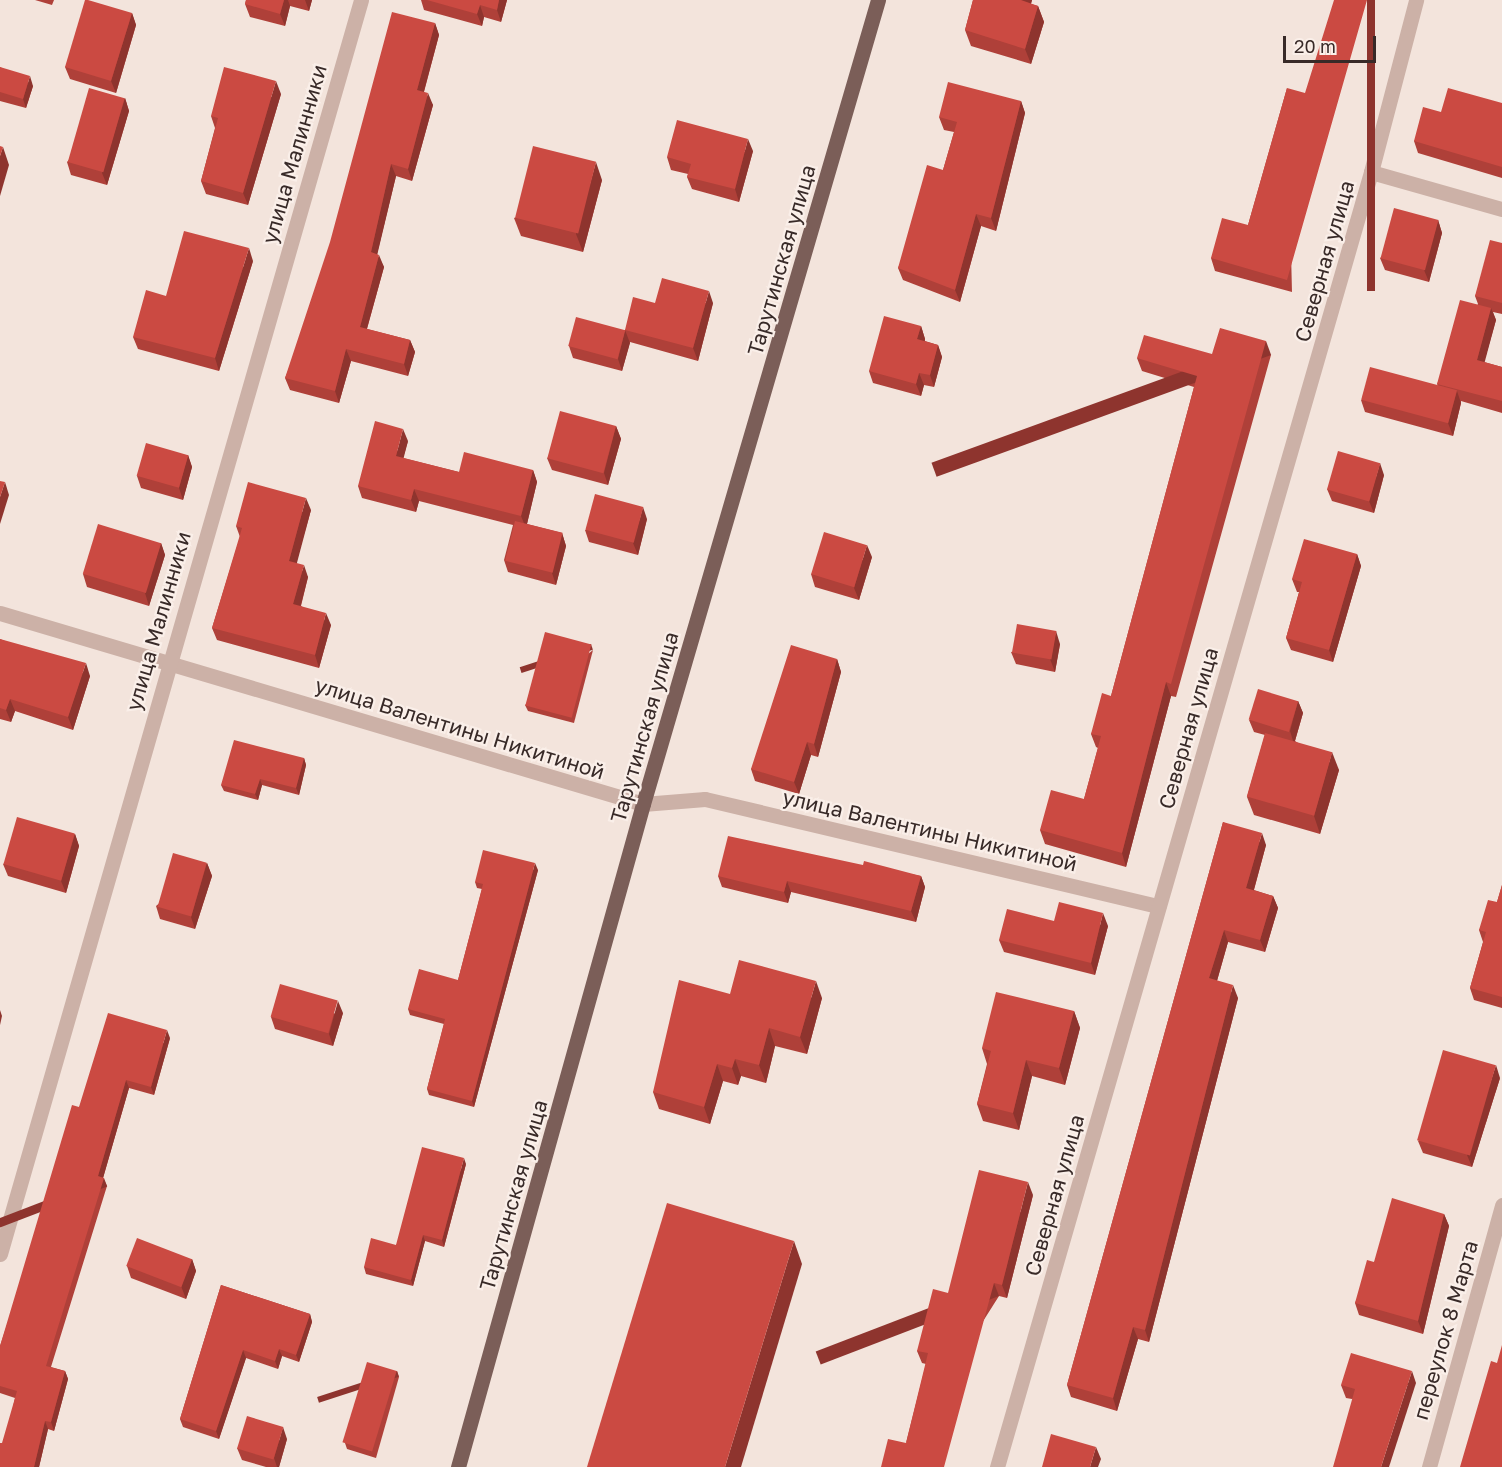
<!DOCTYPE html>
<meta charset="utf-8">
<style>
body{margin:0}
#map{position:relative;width:1502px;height:1467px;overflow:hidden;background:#f3e4dc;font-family:"Golos Text",sans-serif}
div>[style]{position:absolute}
.street>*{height:15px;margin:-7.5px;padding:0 7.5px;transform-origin:7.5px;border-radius:7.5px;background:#ccb1a7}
.primary>*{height:15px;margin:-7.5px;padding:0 7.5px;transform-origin:7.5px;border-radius:7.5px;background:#7b5e58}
.wall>*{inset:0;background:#af4039}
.shaded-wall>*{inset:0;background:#8e342e;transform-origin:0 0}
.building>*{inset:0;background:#cb4a42;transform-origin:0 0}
span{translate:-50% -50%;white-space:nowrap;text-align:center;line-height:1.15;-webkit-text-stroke:4.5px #faefe9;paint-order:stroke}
.street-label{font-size:21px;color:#382a28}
.scale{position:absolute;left:1283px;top:36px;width:93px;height:27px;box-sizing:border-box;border:3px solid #382a28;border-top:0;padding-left:8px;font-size:18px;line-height:21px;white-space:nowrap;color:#382a28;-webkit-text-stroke:4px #faefe9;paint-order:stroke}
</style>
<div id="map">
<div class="street">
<div style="left:1371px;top:172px;width:136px;rotate:15.8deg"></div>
<div style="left:0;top:613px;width:671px;rotate:16.54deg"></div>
<div style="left:643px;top:804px;width:62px;rotate:-4.6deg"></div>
<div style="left:705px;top:799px;width:466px;rotate:13.3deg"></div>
<div style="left:0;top:1254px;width:1305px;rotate:-73.94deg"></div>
<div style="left:997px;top:1467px;width:1348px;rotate:-73.89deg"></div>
<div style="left:1371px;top:172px;width:178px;rotate:-75.3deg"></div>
<div style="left:1429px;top:1467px;width:272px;rotate:-74.4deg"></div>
</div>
<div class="primary">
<div style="left:458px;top:1467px;width:688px;rotate:-74.41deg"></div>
<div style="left:643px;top:804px;width:838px;rotate:-73.71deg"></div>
</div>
<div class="wall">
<div style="clip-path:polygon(35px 0,54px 0,52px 5px)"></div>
<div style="clip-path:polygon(246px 0,312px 0,309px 11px,290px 6px,285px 26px,250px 17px,245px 4px)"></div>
<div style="clip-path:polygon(421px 0,507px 0,501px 22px,484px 17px,482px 26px,424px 10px)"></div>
<div style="clip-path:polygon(973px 0,1032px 0,1031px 4px,1038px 6px,1044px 22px,1031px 64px,971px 46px,965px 30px)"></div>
<div style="clip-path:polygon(132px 13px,136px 25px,116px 93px,70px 79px,65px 67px)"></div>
<div style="clip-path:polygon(435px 23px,439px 35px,424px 92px,433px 105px,412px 181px,396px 176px,377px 254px,384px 267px,367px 329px,410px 340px,415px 352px,408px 376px,351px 361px,339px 403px,290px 390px,285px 378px)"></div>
<div style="clip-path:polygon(0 67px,33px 86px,26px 108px,0 101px)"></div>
<div style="clip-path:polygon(1287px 88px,1292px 292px,1215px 271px,1211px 258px,1248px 225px)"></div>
<div style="clip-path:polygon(281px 94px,248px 205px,206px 194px,201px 181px,215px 128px,211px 116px)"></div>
<div style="clip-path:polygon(125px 98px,129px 111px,107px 185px,71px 175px,67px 162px)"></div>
<div style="clip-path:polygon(1021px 101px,1025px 113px,996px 231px,981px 226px,960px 302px,903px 280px,898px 268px,943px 170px,954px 132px,944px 130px,939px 117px)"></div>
<div style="clip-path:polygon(1502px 103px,1502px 178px,1418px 153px,1414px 141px,1441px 112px)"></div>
<div style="clip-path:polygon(753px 151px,739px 202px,692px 189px,687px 177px,688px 174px,671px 170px,667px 157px)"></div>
<div style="clip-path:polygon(602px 180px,583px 252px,521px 236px,514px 218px)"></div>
<div style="clip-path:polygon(1438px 220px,1442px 233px,1429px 282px,1385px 270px,1380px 258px)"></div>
<div style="clip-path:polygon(1502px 243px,1502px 314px,1493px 312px,1496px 320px,1484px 362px,1502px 367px,1502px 413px,1461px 401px,1461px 403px,1453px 436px,1365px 412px,1361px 400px,1438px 386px,1437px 384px,1478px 304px,1475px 296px)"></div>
<div style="clip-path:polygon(253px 261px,219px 371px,138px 349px,133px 337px)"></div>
<div style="clip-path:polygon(655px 303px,713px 303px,698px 361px,630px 342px,622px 371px,573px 358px,569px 346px,625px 330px)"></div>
<div style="clip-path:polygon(921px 326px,925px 339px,925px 341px,938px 345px,942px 357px,934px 387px,924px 385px,921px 396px,873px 383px,869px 371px)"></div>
<div style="clip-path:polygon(1212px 354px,1271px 355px,1176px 697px,1171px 696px,1126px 867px,1045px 844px,1040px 830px,1084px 799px,1098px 748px,1096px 747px,1091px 734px,1111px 696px,1194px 387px,1142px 371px,1137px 358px)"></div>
<div style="clip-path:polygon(616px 426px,621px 439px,608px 485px,552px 470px,547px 458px)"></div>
<div style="clip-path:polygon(408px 441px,403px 458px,459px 472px,533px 470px,537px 482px,527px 524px,562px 533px,566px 546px,556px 585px,508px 572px,504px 560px,513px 525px,419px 501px,416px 512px,362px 498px,358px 486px)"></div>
<div style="clip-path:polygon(188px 455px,192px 467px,183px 500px,141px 488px,137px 476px)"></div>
<div style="clip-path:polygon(1384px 475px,1374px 513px,1332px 501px,1327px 489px)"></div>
<div style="clip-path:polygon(311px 510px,296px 563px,308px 577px,301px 606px,331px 625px,319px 668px,217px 640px,212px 628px,240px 537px,236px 526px)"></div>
<div style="clip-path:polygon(647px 519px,638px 555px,589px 542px,585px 530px)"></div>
<div style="clip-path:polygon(161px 543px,165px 555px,149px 606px,87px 587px,83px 574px)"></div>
<div style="clip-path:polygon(1357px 554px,1361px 566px,1333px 662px,1291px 650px,1286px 638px,1299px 592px,1297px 592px,1292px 579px)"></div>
<div style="clip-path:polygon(872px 557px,859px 600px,815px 587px,811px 574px)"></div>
<div style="clip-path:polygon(0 639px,90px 676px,73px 730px,15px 711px,11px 722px,0 719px)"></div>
<div style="clip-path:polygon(1060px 644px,1055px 672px,1016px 664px,1011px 652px)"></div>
<div style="clip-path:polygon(593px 650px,574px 723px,528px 711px,525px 705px)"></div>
<div style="clip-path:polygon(837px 659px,841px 672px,818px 757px,811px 755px,799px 794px,755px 781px,751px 769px)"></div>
<div style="clip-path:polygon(1298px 701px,1303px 713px,1295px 741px,1339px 770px,1320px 834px,1254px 815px,1247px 797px,1265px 735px,1254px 732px,1249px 720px)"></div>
<div style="clip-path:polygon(304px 758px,306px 765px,299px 795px,262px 785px,258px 800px,224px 791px,221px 785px)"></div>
<div style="clip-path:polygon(1223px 822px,1266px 845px,1254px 890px,1273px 896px,1278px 908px,1265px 952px,1228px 942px,1217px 981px,1238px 998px,1149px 1342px,1138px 1339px,1117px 1411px,1071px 1397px,1067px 1385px)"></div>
<div style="clip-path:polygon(75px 834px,79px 846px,66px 893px,8px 876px,3px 864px)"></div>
<div style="clip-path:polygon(207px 863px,212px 876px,195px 929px,160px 919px,156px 906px)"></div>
<div style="clip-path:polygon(863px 865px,921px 876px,925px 887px,916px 922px,791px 892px,788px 903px,722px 887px,718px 876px)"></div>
<div style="clip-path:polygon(538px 870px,474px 1107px,429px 1095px,427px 1089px,444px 1024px,410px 1015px,408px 1009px,458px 980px,482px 889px,477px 888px,475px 882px)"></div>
<div style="clip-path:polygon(1502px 885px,1502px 1008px,1474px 1000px,1470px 988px,1483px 942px,1479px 930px,1497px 902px)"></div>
<div style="clip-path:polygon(1054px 921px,1108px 926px,1095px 975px,1004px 952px,999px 940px)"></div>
<div style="clip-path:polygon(730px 994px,822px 998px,807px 1054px,775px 1046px,766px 1083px,741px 1076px,738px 1085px,723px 1081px,710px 1124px,659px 1109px,653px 1092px)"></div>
<div style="clip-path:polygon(1074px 1011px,1080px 1028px,1065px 1085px,1032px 1076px,1019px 1130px,983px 1121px,977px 1104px,987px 1064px,982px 1048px)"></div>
<div style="clip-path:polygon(343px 1013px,333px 1046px,275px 1029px,271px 1017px)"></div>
<div style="clip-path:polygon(170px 1038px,154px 1095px,129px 1088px,103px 1178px,107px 1186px,51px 1367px,65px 1371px,68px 1379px,54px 1431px,48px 1429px,39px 1467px,0 1467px,15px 1398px,0 1393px,0 1346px,79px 1107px)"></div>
<div style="clip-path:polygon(1500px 1078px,1472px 1167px,1423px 1153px,1418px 1141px)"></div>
<div style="clip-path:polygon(466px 1164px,444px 1247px,425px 1241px,413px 1286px,366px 1274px,364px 1267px,396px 1245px)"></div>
<div style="clip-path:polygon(1033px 1195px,1007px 1298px,999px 1296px,906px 1443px,926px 1364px,922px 1363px,917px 1351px)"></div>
<div style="clip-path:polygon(1444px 1214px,1449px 1226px,1423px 1334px,1359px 1315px,1355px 1303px,1374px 1262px)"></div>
<div style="clip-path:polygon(192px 1259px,196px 1271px,186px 1299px,131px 1278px,127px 1266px)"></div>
<div style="clip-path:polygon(221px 1285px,310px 1314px,312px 1322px,299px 1362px,282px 1356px,278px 1369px,246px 1358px,219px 1439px,183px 1427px,180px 1419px)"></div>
<div style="clip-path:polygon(397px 1371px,399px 1377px,376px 1458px,347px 1449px,345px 1443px)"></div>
<div style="clip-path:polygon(1416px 1383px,1352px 1399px,1346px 1398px,1341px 1385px)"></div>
<div style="clip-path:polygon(287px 1439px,279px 1467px,266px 1467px,242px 1460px,237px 1448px)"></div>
</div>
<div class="shaded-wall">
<div style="clip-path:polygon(284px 0,288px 0,290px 6px,285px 26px,280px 14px)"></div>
<div style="clip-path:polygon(305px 0,312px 0,309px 11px)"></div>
<div style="clip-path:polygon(499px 0,507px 0,501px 22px,497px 10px)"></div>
<div style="clip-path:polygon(1021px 0,1032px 0,1027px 16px)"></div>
<div style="left:1367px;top:0;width:8px;height:291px"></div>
<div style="clip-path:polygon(480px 5px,484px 17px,482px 26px,477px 14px)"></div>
<div style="clip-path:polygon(1038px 6px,1044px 22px,1031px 64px,1025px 49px)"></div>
<div style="clip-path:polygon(132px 13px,136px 25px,116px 93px,111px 81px)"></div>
<div style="clip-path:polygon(435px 23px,439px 35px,421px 102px,417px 90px)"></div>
<div style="clip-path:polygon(30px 76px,33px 86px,26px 108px,23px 99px)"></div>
<div style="clip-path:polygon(276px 81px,281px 94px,248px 205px,243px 193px)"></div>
<div style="clip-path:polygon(428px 93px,433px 105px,412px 181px,408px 169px)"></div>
<div style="clip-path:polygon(125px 98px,129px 111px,107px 185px,102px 173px)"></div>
<div style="clip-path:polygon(1021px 101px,1025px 113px,996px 231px,991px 218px)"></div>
<div style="clip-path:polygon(748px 139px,753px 151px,739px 202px,735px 189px)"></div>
<div style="clip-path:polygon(3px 147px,9px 165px,0 196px,0 156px)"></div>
<div style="clip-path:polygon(596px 162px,602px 180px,583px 252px,576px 234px)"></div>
<div style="clip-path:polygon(391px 164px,396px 176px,375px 264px,371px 252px)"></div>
<div style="clip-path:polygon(976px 214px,981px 226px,960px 302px,955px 290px)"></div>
<div style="clip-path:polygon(1438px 220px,1442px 233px,1429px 282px,1424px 270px)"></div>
<div style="clip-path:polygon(249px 248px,253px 261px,219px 371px,215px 358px)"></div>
<div style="clip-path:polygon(379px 255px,384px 267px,364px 339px,360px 327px)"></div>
<div style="clip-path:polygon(709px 291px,713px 303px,698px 361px,693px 348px)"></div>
<div style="clip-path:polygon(1491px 308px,1496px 320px,1482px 372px,1477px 360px)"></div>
<div style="clip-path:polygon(921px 326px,925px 339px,922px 352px,917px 339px)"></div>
<div style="clip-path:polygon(625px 330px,630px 343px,622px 371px,618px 359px)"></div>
<div style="clip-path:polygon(410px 340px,415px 352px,408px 376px,404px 364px)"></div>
<div style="left:1266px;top:341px;width:15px;height:356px;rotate:70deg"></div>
<div style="clip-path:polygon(938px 345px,942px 357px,934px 387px,930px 375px)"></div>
<div style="clip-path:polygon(346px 349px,351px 361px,339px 403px,335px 391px)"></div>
<div style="clip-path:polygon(919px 373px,924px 385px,921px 396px,916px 384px)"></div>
<div style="clip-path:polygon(1457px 391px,1461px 403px,1453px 436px,1448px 423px)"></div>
<div style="clip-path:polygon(616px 426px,621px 439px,608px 485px,604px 473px)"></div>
<div style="clip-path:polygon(403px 429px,408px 441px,401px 468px,396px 456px)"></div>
<div style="clip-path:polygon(188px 455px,192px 467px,183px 500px,179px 488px)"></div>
<div style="clip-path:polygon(1380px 463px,1384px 475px,1374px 513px,1369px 501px)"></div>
<div style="clip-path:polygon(533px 470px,537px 482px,526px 528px,521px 516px)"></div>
<div style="clip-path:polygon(5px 482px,9px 495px,0 524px,0 497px)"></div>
<div style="clip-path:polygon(414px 489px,419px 501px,416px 512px,411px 500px)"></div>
<div style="clip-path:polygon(306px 498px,311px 510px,294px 574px,289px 561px)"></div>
<div style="clip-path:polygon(643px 507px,647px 519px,638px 555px,633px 543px)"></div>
<div style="clip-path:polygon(562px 533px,566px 546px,556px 585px,552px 573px)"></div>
<div style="clip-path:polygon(161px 543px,165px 555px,149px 606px,145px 593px)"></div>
<div style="clip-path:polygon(867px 545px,872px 557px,859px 600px,854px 588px)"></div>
<div style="clip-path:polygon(1357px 554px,1361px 566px,1333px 662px,1329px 650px)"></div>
<div style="clip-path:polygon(304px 565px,308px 577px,298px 616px,293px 604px)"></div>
<div style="clip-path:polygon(326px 613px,331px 625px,319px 668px,315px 655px)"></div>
<div style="clip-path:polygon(1056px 631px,1060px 644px,1055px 672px,1050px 659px)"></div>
<div style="left:591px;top:644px;width:6px;height:75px;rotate:72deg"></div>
<div style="clip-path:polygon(837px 659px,841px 672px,818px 757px,814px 744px)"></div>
<div style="clip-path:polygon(86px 663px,90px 676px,73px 730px,68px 717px)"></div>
<div style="clip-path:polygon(1166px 682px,1171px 696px,1126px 867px,1122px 853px)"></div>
<div style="clip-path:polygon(10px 699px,15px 711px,11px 722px,6px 710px)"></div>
<div style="clip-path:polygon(1298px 701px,1303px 713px,1294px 744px,1290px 731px)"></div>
<div style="clip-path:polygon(807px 742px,811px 755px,799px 794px,794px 782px)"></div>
<div style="clip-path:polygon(1332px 752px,1339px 770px,1320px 834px,1314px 816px)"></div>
<div style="clip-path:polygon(304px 758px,306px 765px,299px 795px,296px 788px)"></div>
<div style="clip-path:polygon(260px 779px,262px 785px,258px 800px,255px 794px)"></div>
<div style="clip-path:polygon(1262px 833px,1266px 845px,1251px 900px,1246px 888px)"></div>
<div style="clip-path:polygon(75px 834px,79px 846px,66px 893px,61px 881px)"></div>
<div style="clip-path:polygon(207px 863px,212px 876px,195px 929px,191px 917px)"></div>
<div style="clip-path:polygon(535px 863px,538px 870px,474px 1107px,472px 1101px)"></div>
<div style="clip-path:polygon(921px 876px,925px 887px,916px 922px,911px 911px)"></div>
<div style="clip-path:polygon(787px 881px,791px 892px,788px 903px,784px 892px)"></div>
<div style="clip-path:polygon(1273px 896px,1278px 908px,1265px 952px,1260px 940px)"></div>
<div style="clip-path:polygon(1103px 913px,1108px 926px,1095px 975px,1091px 963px)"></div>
<div style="clip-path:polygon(1224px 930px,1228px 942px,1214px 991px,1209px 978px)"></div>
<div style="clip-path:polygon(816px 981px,822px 998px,807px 1054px,800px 1037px)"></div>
<div style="clip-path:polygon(1233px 985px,1238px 998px,1149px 1342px,1145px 1330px)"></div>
<div style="clip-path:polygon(338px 1001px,343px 1013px,333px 1046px,329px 1034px)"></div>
<div style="clip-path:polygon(0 1010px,2px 1016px,0 1025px)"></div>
<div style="clip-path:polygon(1074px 1011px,1080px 1028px,1065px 1085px,1059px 1068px)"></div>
<div style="clip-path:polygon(769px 1028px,775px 1046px,766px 1083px,759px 1065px)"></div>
<div style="clip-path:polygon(167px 1030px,170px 1038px,154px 1095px,151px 1087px)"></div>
<div style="clip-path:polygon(735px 1059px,741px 1076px,738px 1085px,732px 1068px)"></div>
<div style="clip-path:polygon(1026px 1060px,1032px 1076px,1019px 1130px,1013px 1113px)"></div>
<div style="clip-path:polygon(717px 1064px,723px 1081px,710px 1124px,704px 1107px)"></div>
<div style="clip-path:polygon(1496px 1065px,1500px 1078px,1472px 1167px,1467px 1155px)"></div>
<div style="clip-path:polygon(126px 1080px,129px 1088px,101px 1185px,98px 1176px)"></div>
<div style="clip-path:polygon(464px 1158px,466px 1164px,444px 1247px,442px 1240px)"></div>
<div style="left:104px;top:1178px;width:9px;height:197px;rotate:69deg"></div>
<div style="clip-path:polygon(1028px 1182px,1033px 1195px,1007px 1298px,1002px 1285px)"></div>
<div style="clip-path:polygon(1444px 1214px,1449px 1226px,1423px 1334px,1418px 1321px)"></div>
<div style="clip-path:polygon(423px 1235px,425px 1241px,413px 1286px,411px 1280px)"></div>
<div style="clip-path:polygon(794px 1241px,802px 1264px,741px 1467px,725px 1467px)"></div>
<div style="clip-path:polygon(192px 1259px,196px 1271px,186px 1299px,181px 1286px)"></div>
<div style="left:994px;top:1283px;width:14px;height:191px;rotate:69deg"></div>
<div style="clip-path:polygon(310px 1314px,312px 1322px,299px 1362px,296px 1355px)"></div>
<div style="clip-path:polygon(1133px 1327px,1138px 1339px,1117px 1411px,1113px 1398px)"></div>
<div style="clip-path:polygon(279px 1349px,282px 1356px,278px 1369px,275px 1361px)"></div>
<div style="clip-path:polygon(243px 1350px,246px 1358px,219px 1439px,216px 1431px)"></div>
<div style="clip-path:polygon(65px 1371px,68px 1379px,54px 1431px,51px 1422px)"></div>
<div style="left:397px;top:1371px;width:6px;height:84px;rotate:72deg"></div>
<div style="clip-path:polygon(1412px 1371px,1416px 1383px,1389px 1467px,1381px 1467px)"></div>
<div style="clip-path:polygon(45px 1421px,48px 1429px,39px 1467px,34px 1467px)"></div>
<div style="clip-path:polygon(283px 1427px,287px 1439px,279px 1467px,277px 1467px,274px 1458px)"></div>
<div style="clip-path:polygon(1096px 1447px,1101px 1459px,1098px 1467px,1090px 1467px)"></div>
</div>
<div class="building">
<div style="clip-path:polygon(85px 0,88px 0,132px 13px,111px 81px,65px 67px)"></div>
<div style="clip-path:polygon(246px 0,284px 0,280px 14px,245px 4px)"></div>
<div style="clip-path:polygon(427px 0,499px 0,497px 10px,480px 5px,477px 14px)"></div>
<div style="clip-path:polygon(973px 0,1021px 0,1038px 6px,1025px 49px,965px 30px)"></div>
<div style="clip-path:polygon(1334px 0,1367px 0,1287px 280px,1211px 258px,1222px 218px,1248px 225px,1287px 88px,1305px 93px)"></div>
<div style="clip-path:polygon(392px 12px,435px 23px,417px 90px,428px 93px,408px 169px,391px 164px,371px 252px,379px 255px,360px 327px,410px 340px,404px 364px,346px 349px,335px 391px,285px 378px,330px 242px)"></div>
<div style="clip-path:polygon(0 67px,30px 76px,23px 99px,0 92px)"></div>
<div style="clip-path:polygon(224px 67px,276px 81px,243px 193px,201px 181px,218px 118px,211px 116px)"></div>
<div style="clip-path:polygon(948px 82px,1021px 101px,991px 218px,976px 214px,955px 290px,898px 268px,927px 165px,943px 170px,957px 122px,939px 117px)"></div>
<div style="left:89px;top:88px;width:37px;height:77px;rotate:16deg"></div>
<div style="clip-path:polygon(1448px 88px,1502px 103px,1502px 167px,1414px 141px,1423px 107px,1441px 112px)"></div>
<div style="clip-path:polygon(677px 120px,748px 139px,735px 189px,687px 177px,691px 164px,667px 157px)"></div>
<div style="clip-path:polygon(0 146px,3px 147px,0 156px)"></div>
<div style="left:533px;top:146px;width:65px;height:74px;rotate:14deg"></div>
<div style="left:1394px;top:208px;width:46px;height:52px;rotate:15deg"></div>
<div style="clip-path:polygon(184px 231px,249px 248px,215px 358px,133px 337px,146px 290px,166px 296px)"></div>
<div style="clip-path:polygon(1490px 240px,1502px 243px,1502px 303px,1475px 296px)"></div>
<div style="clip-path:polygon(662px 278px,709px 291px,693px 348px,625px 330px,633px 297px,655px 303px)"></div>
<div style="clip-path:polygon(1460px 300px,1491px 308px,1477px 360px,1502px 367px,1502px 401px,1437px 384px)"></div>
<div style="clip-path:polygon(884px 316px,921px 326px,917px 339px,938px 345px,930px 375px,919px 373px,916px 384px,869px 371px)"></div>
<div style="left:576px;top:317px;width:51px;height:30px;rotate:15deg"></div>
<div style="clip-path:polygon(1220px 328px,1266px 341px,1171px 684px,1166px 682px,1122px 853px,1040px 830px,1051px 790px,1084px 799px,1101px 736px,1091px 734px,1102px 693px,1111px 696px,1197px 376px,1137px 358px,1144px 335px,1212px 354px)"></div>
<div style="left:1370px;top:367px;width:90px;height:34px;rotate:15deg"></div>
<div style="left:560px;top:411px;width:58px;height:49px;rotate:15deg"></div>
<div style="clip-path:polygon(375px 421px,403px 429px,396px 456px,459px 472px,464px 452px,533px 470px,521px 516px,414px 489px,411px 500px,358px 486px)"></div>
<div style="left:146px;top:443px;width:44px;height:34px;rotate:16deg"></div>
<div style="left:1338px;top:451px;width:44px;height:40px;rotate:16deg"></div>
<div style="clip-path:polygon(0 481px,5px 482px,0 497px)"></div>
<div style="clip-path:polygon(248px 482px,306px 498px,289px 561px,304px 565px,293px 604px,326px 613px,315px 655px,212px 628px,242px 528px,236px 526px)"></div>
<div style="left:595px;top:494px;width:50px;height:37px;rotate:15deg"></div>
<div style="left:515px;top:521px;width:49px;height:41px;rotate:14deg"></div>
<div style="left:98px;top:524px;width:66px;height:52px;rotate:17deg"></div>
<div style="left:824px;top:532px;width:45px;height:44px;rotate:17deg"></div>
<div style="clip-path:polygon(1304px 539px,1357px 554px,1329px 650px,1286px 638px,1302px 582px,1292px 579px)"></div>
<div style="left:1017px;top:624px;width:40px;height:29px;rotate:10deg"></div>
<div style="left:545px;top:632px;width:48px;height:76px;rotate:15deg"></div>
<div style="clip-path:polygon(0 639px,86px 663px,68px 717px,10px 699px,6px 710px,0 708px)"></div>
<div style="clip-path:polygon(791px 645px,837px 659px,814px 744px,807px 742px,794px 782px,751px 769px)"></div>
<div style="left:1258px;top:689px;width:42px;height:32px;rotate:17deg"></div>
<div style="left:1265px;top:733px;width:70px;height:66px;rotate:16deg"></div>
<div style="clip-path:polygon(234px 740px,304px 758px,296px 788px,260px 779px,255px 794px,221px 785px)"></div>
<div style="left:17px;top:817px;width:60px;height:49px;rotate:16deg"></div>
<div style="clip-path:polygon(1223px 822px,1262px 833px,1246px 888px,1273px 896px,1260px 940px,1224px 930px,1209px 978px,1233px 985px,1145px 1330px,1133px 1327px,1113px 1398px,1067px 1385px)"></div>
<div style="clip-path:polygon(728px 836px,863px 865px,864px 861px,921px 876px,911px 911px,787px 881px,784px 892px,718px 876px)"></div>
<div style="clip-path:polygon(483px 850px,535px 863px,472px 1101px,427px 1089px,445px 1019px,408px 1009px,419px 969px,458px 980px,483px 884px,475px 882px)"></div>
<div style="left:173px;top:853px;width:35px;height:56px;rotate:16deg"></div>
<div style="clip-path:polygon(1502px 885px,1502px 997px,1470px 988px,1486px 932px,1479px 930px,1488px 900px,1497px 902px)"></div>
<div style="clip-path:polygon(1059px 902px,1103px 913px,1091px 963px,999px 940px,1007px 909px,1054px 921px)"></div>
<div style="clip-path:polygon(739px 960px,816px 981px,800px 1037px,769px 1028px,759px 1065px,735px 1059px,732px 1068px,717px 1064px,704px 1107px,653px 1092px,679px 980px,730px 994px)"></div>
<div style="left:280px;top:984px;width:60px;height:34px;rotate:16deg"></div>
<div style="clip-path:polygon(996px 992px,1074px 1011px,1059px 1068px,1026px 1060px,1013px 1113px,977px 1104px,991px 1051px,982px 1048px)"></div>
<div style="clip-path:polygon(108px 1013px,167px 1030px,151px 1087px,126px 1080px,98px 1176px,104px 1178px,46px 1366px,65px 1371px,51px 1422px,45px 1421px,34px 1467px,0 1467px,0 1443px,2px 1443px,17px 1391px,0 1386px,0 1346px,72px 1105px,79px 1107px)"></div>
<div style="left:1443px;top:1050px;width:55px;height:94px;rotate:16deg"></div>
<div style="clip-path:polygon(422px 1147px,464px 1158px,442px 1240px,423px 1235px,411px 1280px,364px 1267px,371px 1238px,396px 1245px)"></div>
<div style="clip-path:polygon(979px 1170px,1028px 1182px,1002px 1285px,994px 1283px,944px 1467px,881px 1467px,888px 1439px,906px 1443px,928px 1353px,917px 1351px,933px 1289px,948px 1293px)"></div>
<div style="clip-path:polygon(1392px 1198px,1444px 1214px,1418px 1321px,1355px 1303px,1367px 1260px,1374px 1262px)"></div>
<div style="clip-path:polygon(667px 1203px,794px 1241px,725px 1467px,587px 1467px)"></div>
<div style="left:137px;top:1238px;width:59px;height:30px;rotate:21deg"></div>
<div style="clip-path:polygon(221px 1285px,310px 1314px,296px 1355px,279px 1349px,275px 1361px,243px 1350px,216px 1431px,180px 1419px)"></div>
<div style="clip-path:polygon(1502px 1345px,1502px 1467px,1460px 1467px,1491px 1361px,1497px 1363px)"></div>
<div style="clip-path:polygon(1351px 1353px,1412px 1371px,1381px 1467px,1333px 1467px,1355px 1389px,1341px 1385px)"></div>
<div style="left:367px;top:1362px;width:31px;height:84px;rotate:17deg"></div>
<div style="left:247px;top:1416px;width:38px;height:34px;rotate:17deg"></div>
<div style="clip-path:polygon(1051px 1434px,1096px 1447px,1090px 1467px,1042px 1467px)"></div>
</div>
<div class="street-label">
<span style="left:294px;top:154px;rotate:-74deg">улица Малинники</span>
<span style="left:781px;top:260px;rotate:-74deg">Тарутинская улица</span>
<span style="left:1324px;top:261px;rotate:-74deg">Северная улица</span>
<span style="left:158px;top:621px;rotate:-74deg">улица Малинники</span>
<span style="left:644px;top:727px;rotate:-74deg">Тарутинская улица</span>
<span style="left:460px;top:728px;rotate:17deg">улица Валентины Никитиной</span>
<span style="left:1188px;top:728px;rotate:-74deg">Северная улица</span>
<span style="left:930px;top:830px;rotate:13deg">улица Валентины Никитиной</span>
<span style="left:513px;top:1195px;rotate:-74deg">Тарутинская улица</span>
<span style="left:1054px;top:1195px;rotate:-74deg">Северная улица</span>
<span style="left:1445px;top:1330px;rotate:-74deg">переулок 8 Марта</span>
</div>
<div class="scale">20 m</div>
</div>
